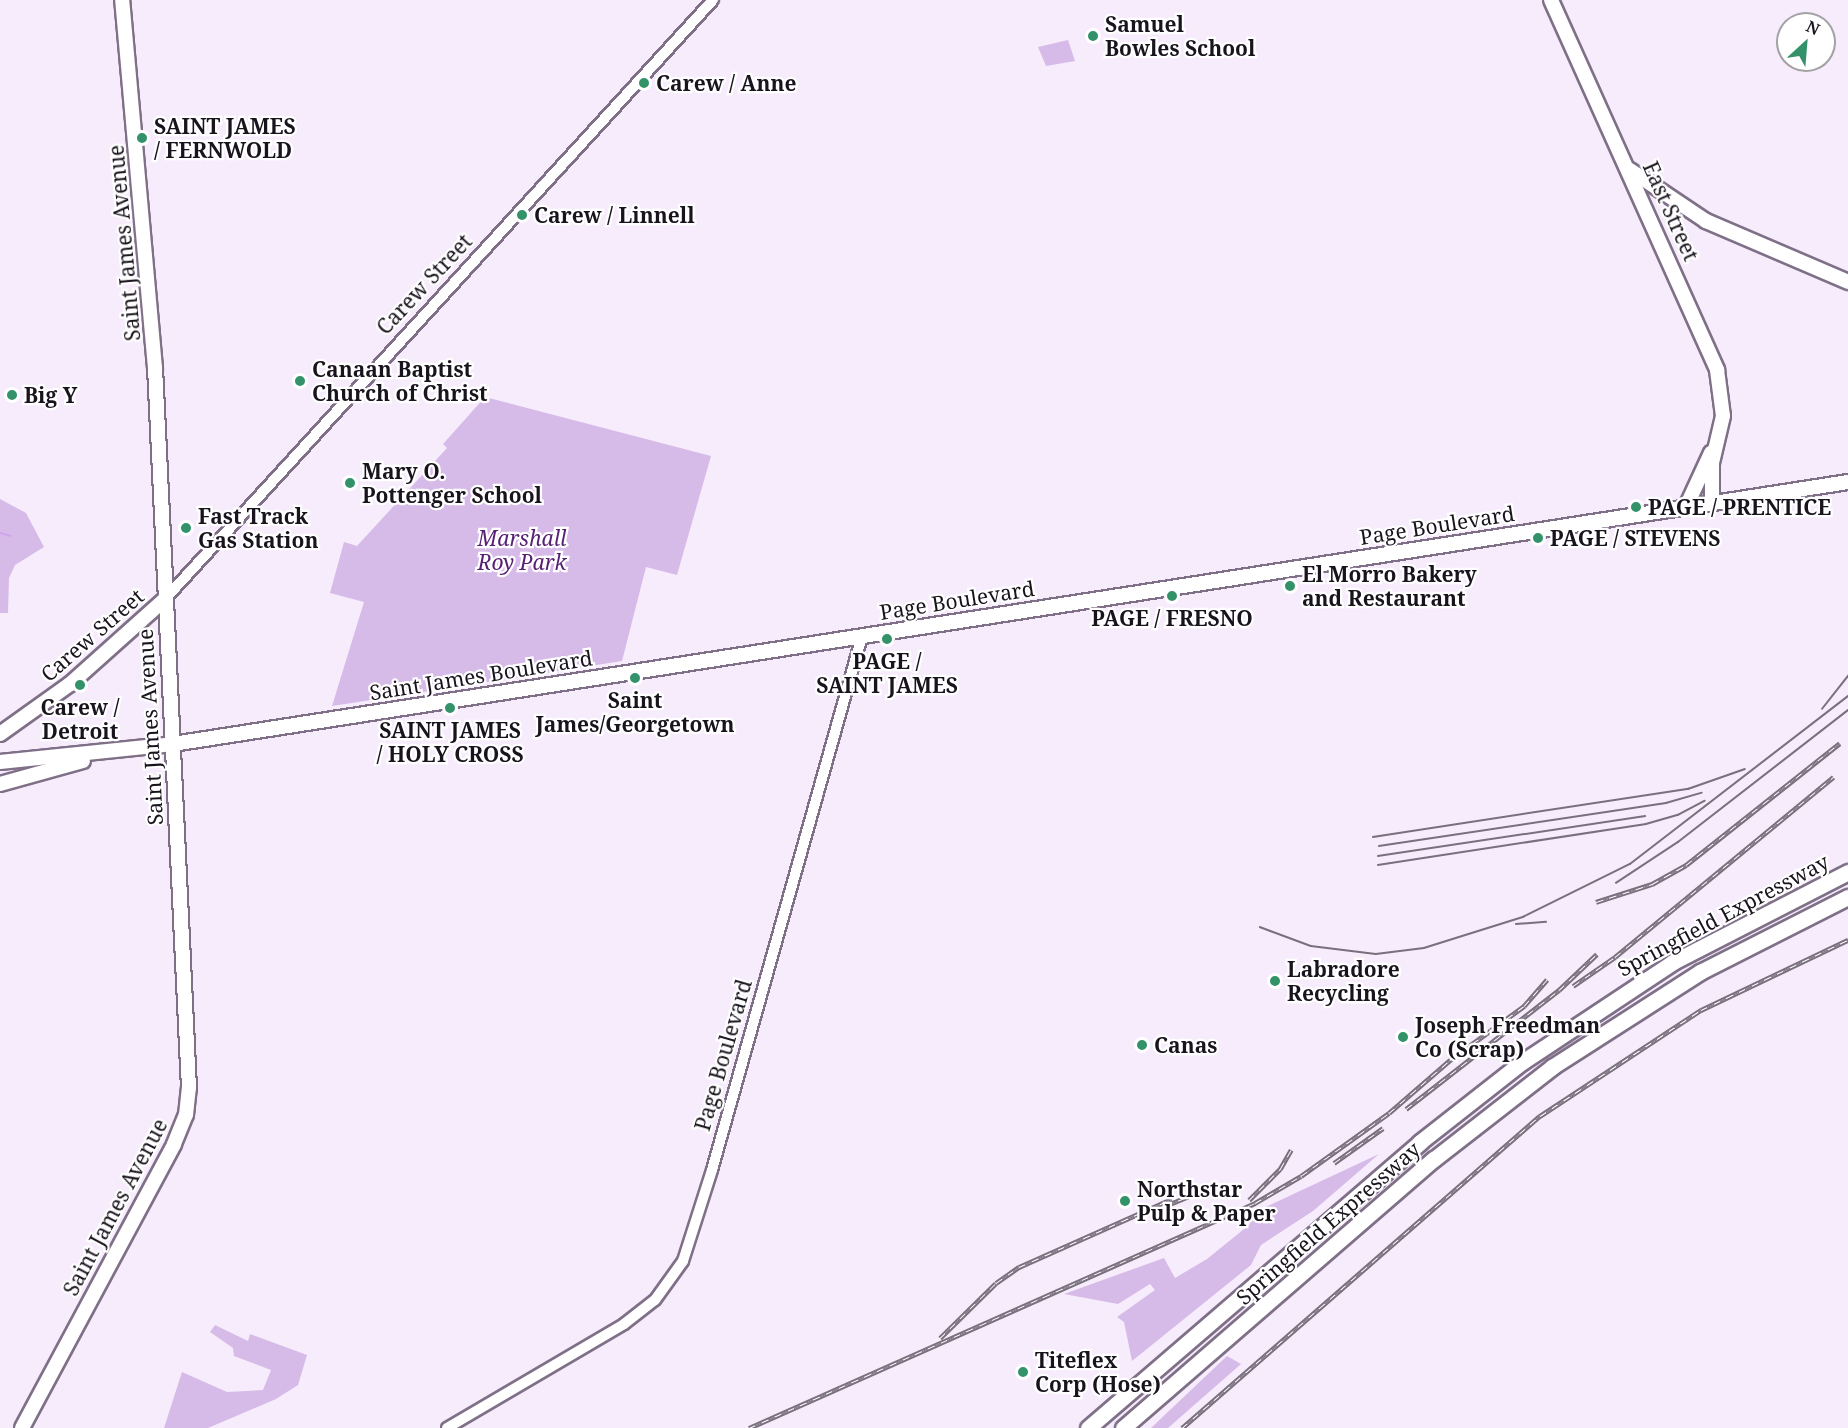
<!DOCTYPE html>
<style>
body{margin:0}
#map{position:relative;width:1848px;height:1428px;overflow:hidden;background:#f6ecfc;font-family:"Noto Serif",serif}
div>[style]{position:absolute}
.green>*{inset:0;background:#d6bae8}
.stream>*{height:2px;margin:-1px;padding:0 1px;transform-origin:1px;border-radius:1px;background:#d1a4ed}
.roads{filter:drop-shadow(2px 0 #7f7088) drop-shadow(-2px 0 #7f7088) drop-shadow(0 2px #7f7088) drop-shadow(0 -2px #7f7088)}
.minor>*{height:10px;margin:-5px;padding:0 5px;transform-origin:5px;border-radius:5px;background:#fff}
.major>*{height:14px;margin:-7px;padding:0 7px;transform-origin:7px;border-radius:7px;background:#fff}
.highway>*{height:15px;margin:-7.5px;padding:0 7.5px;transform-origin:7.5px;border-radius:7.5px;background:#fff}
.tram>*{height:1.5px;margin:-0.75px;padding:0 0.75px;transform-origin:0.75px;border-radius:0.75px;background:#78707c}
.rail>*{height:4.5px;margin-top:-2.25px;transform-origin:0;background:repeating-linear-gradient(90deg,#fff 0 7px,#78707c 0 14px);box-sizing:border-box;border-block:2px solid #78707c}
.dots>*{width:16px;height:16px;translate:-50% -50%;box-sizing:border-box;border:3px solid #fff;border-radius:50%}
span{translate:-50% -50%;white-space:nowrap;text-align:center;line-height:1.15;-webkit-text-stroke:4.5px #fff;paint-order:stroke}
.poi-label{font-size:21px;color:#18131c;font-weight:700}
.left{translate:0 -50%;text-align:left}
.street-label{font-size:21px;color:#18131c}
.park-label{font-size:21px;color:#582075;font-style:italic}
.north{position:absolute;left:1776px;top:12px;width:60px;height:60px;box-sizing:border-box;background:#fff;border:2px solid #a3a1a4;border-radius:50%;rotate:26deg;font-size:16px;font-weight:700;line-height:24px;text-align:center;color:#18131c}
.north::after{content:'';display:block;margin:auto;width:21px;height:27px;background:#34926a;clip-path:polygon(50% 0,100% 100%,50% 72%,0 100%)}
</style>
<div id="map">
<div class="green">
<div style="clip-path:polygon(1068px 40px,1075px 61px,1046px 66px,1038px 47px)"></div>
<div style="clip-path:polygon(485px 397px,711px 456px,677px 575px,646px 567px,622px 661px,332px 706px,364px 602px,330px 593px,344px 542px,357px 546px,447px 448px,443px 444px)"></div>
<div style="clip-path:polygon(0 499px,26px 513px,44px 547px,15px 565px,9px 578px,8px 613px,0 613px)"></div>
<div style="clip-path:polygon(1379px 1154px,1313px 1211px,1261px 1245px,1251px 1265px,1132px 1361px,1124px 1322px,1117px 1317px,1155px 1290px,1150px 1284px,1118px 1304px,1064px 1294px,1164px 1258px,1175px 1278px,1207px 1259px,1249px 1225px,1255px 1212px)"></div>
<div style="clip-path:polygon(215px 1325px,248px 1341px,250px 1334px,307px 1355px,298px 1385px,276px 1399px,208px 1428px,164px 1428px,182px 1372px,227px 1392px,263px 1390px,271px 1370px,234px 1356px,233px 1348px,210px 1332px)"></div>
<div style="clip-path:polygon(1227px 1356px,1241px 1364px,1168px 1428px,1151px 1428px)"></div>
</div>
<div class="stream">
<div style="left:0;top:533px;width:11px;rotate:15deg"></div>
</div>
<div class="roads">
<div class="minor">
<div style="left:165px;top:599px;width:812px;rotate:-47.55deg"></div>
<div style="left:447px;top:1428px;width:205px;rotate:-30.4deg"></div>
<div style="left:624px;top:1324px;width:39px;rotate:-38deg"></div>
<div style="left:655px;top:1300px;width:48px;rotate:-54.3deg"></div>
<div style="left:683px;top:1261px;width:96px;rotate:-72.3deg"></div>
<div style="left:712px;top:1170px;width:555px;rotate:-74.31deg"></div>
</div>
<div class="major">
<div style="left:1551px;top:0;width:406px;rotate:65.8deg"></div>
<div style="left:1717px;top:370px;width:46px;rotate:82.6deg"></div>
<div style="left:1723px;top:416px;width:48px;rotate:103.2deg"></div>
<div style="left:1712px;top:463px;width:40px;rotate:90deg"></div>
<div style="left:1630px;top:170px;width:92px;rotate:33.9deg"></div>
<div style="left:1706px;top:221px;width:155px;rotate:23.2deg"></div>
<div style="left:1686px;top:507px;width:60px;rotate:-65.2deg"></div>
<div style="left:0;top:734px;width:86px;rotate:-35.5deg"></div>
<div style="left:70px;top:684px;width:127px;rotate:-41.8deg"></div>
<div style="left:0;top:762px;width:174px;rotate:-5.9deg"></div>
<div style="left:173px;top:744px;width:1695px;rotate:-8.89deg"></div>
<div style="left:0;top:784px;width:86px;rotate:-15.5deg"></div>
<div style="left:22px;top:1428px;width:322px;rotate:-61.8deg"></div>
<div style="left:174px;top:1144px;width:31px;rotate:-68deg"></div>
<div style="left:186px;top:1115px;width:27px;rotate:-84deg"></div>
<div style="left:189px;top:1088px;width:721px;rotate:-92.7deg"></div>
<div style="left:155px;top:368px;width:369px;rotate:-95.1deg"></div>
</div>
<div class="highway">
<div style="left:1088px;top:1428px;width:438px;rotate:-40.7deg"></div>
<div style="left:1420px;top:1142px;width:130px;rotate:-38.1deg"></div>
<div style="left:1522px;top:1062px;width:181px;rotate:-33.5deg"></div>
<div style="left:1673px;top:962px;width:197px;rotate:-27.2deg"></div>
<div style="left:1123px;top:1428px;width:411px;rotate:-40.9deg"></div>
<div style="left:1434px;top:1159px;width:150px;rotate:-37.9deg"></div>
<div style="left:1552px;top:1067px;width:176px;rotate:-32.7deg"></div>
<div style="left:1700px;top:972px;width:166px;rotate:-26.9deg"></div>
</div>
</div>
<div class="tram">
<div style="left:1822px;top:709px;width:42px;rotate:-51.8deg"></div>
<div style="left:1373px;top:837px;width:319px;rotate:-8.7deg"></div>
<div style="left:1688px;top:789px;width:60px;rotate:-19.3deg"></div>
<div style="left:1379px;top:846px;width:290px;rotate:-8.5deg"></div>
<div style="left:1666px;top:803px;width:37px;rotate:-16deg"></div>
<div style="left:1378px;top:856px;width:270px;rotate:-8.5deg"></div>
<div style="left:1378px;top:865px;width:271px;rotate:-8.7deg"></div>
<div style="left:1646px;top:824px;width:33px;rotate:-16deg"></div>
<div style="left:1678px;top:815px;width:30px;rotate:-28deg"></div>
<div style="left:1616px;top:883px;width:74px;rotate:-33.5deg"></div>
<div style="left:1678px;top:842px;width:215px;rotate:-37.8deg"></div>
<div style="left:1516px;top:924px;width:30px;rotate:-4deg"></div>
<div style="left:1260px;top:927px;width:54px;rotate:20.4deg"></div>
<div style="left:1311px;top:946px;width:65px;rotate:7deg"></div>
<div style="left:1376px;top:954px;width:48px;rotate:-7.1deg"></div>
<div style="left:1424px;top:948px;width:104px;rotate:-17.4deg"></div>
<div style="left:1523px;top:917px;width:119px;rotate:-26.4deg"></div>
<div style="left:1630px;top:864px;width:275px;rotate:-37.6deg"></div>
</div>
<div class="rail">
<div style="left:1596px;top:902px;width:59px;rotate:-17.8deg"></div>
<div style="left:1652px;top:884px;width:39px;rotate:-29deg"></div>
<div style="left:1686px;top:865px;width:196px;rotate:-38.4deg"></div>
<div style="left:1573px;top:986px;width:51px;rotate:-34.6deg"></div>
<div style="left:1615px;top:957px;width:283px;rotate:-39.5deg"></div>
<div style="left:1406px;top:1109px;width:194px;rotate:-37.9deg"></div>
<div style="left:1559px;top:990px;width:52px;rotate:-43.5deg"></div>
<div style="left:1334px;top:1163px;width:60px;rotate:-35.5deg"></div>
<div style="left:1249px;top:1200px;width:44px;rotate:-45deg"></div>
<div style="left:1280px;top:1169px;width:22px;rotate:-60deg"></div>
<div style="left:1165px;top:1206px;width:42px;rotate:-22.3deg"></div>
<div style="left:940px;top:1338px;width:78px;rotate:-44.5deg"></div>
<div style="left:996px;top:1283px;width:28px;rotate:-35deg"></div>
<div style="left:1019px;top:1267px;width:167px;rotate:-24deg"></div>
<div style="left:749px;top:1428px;width:554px;rotate:-23.97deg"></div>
<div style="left:1255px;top:1203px;width:53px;rotate:-30.4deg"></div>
<div style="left:1301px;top:1176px;width:108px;rotate:-35.6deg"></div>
<div style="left:1389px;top:1113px;width:81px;rotate:-41deg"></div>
<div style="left:1450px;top:1060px;width:92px;rotate:-36.1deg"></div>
<div style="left:1524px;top:1006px;width:35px;rotate:-49deg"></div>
<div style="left:1182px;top:1428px;width:475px;rotate:-41.1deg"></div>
<div style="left:1540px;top:1116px;width:193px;rotate:-33.4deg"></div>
<div style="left:1701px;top:1010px;width:163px;rotate:-25.5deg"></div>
</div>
<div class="dots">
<div style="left:1093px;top:36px;background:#34926a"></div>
<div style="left:644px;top:83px;background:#34926a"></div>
<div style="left:142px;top:138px;background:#34926a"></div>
<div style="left:522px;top:215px;background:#34926a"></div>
<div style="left:300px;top:381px;background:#34926a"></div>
<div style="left:12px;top:395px;background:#34926a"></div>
<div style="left:350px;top:483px;background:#34926a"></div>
<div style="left:1636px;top:507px;background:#34926a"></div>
<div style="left:186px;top:528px;background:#34926a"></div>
<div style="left:1538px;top:538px;background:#34926a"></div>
<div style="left:1290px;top:586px;background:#34926a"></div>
<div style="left:1172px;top:596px;background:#34926a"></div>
<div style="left:887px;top:639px;background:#34926a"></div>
<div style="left:635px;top:678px;background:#34926a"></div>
<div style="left:80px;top:685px;background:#34926a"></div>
<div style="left:450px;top:708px;background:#34926a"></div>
<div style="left:1275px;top:981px;background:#34926a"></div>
<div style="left:1403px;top:1037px;background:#34926a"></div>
<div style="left:1142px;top:1045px;background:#34926a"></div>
<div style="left:1125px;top:1201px;background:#34926a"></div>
<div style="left:1023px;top:1372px;background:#34926a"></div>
</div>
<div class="poi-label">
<span class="left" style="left:1105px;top:36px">Samuel<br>Bowles School</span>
<span class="left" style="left:656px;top:83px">Carew / Anne</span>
<span class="left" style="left:154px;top:138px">SAINT JAMES<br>/ FERNWOLD</span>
<span class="left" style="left:534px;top:215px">Carew / Linnell</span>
<span class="left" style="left:312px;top:381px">Canaan Baptist<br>Church of Christ</span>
<span class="left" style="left:24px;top:395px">Big Y</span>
<span class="left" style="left:362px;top:483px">Mary O.<br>Pottenger School</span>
<span class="left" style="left:1648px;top:507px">PAGE / PRENTICE</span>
<span class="left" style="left:198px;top:528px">Fast Track<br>Gas Station</span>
<span class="left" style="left:1550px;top:538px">PAGE / STEVENS</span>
<span class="left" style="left:1302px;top:586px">El Morro Bakery<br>and Restaurant</span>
<span style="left:1172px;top:618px">PAGE / FRESNO</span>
<span style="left:887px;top:673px">PAGE /<br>SAINT JAMES</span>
<span style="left:635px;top:712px">Saint<br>James/Georgetown</span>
<span style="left:80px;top:719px">Carew /<br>Detroit</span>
<span style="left:450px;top:742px">SAINT JAMES<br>/ HOLY CROSS</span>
<span class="left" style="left:1287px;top:981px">Labradore<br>Recycling</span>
<span class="left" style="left:1415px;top:1037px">Joseph Freedman<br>Co (Scrap)</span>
<span class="left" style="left:1154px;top:1045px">Canas</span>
<span class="left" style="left:1137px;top:1201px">Northstar<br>Pulp &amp; Paper</span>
<span class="left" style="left:1035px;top:1372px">Titeflex<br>Corp (Hose)</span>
</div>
<div class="street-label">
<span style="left:1671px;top:211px;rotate:66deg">East Street</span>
<span style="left:124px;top:243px;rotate:-95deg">Saint James Avenue</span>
<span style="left:424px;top:284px;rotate:-47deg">Carew Street</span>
<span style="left:1437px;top:525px;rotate:-9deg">Page Boulevard</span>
<span style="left:957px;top:600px;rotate:-9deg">Page Boulevard</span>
<span style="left:92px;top:635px;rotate:-41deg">Carew Street</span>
<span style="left:481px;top:675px;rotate:-9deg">Saint James Boulevard</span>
<span style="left:150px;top:727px;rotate:-93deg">Saint James Avenue</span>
<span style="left:1723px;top:915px;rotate:-28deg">Springfield Expressway</span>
<span style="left:723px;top:1055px;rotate:-74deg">Page Boulevard</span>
<span style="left:115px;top:1207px;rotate:-62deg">Saint James Avenue</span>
<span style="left:1328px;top:1223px;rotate:-41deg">Springfield Expressway</span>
</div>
<div class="park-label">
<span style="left:522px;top:550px">Marshall<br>Roy Park</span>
</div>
<div class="north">N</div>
</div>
